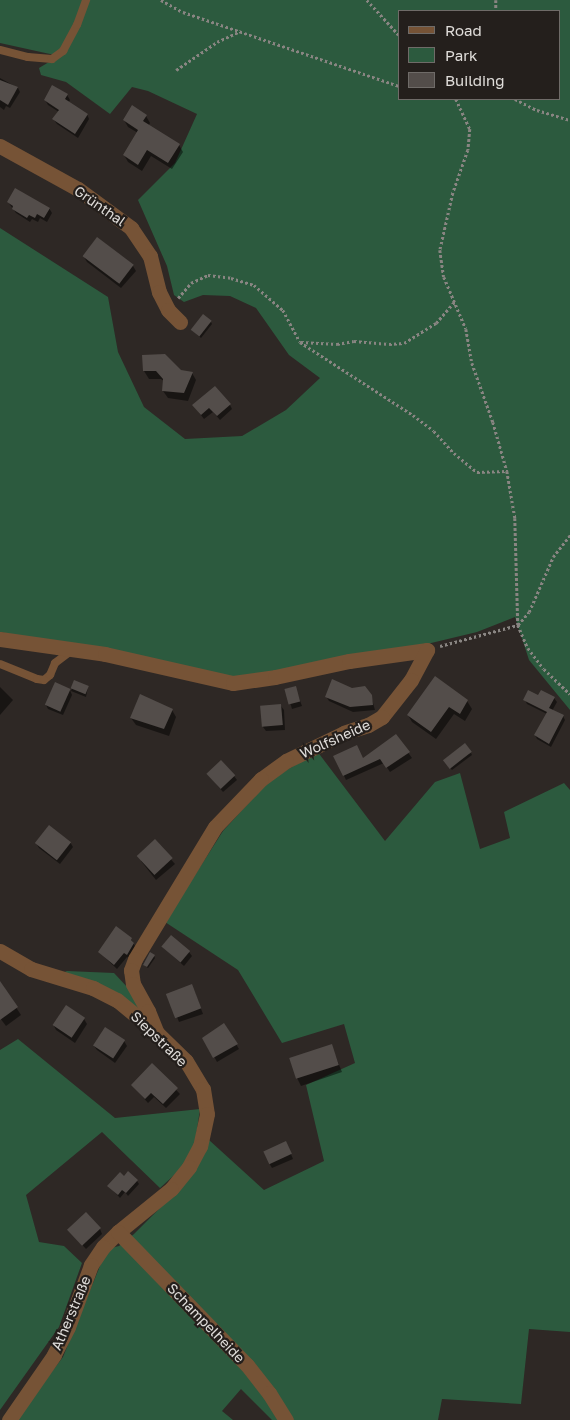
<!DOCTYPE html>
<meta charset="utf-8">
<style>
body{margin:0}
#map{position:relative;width:570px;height:1420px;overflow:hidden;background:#2e2825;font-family:"Golos Text",sans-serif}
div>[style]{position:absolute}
.green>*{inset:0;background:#2c5a3e}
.shadow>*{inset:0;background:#0007}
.building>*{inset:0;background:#534d4a;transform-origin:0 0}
.path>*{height:2.5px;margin-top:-1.25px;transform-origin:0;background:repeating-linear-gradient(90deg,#898582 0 2.5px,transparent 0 5px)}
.lane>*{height:8px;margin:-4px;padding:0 4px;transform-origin:4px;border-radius:4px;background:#765336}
.street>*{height:15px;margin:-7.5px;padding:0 7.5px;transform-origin:7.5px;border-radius:7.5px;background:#765336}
span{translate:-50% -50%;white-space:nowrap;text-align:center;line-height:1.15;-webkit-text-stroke:4.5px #241f1c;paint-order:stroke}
.street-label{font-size:14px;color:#e0ddda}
.legend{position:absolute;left:398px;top:10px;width:162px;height:90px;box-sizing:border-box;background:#241f1c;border:1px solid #6f6b68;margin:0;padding:6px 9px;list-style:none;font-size:15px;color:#e0ddda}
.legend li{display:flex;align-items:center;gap:10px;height:25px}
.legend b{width:25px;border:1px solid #6f6b68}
</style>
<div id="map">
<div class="green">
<div style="clip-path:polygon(evenodd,0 0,570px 0,570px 710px,529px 660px,515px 617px,477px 632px,427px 644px,235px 678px,0 632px,0 228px,108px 297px,118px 352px,144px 407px,185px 439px,242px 436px,286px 410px,320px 378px,289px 355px,256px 308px,230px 296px,203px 295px,184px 302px,174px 295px,167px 266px,138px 200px,175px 163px,197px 114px,148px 91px,132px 87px,110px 114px,66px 82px,41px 75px,39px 68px,59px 56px,0 43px,0 0,399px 11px,559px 11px,559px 99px,399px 99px,399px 11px)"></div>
<div style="clip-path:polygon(317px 751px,385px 841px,435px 782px,460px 773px,480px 849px,510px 838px,504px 812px,564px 783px,570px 790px,570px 1332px,529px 1329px,521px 1404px,442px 1399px,438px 1420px,272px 1420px,241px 1389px,222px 1411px,233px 1420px,15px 1420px,63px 1357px,104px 1256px,111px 1248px,119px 1246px,134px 1234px,169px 1199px,198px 1165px,209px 1140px,264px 1190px,324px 1161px,306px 1085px,355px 1063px,344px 1024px,282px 1043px,238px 970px,165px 922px,223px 831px,268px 782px)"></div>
<div style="clip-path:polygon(67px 971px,114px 973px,129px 989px,141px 1012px,62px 973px)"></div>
<div style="clip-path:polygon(18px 1039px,115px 1118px,200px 1109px,195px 1143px,183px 1167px,160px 1188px,102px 1132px,26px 1195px,39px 1242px,64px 1246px,82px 1263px,59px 1327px,0 1410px,0 1050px)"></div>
</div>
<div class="shadow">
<div style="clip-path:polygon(0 78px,18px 88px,20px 92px,10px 108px,6px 106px,4px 110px,0 107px)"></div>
<div style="clip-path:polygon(53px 87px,67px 95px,70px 100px,68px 103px,87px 114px,89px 119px,78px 138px,57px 124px,54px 120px,59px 112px,48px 105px,45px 100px)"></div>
<div style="clip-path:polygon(146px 116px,150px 123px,148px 126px,179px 145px,183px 152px,172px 169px,151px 156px,142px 171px,128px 162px,124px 155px,138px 133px,128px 127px,124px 120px)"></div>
<div style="clip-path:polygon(8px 202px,49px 208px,52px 213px,47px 222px,40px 218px,38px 222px,32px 219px,30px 222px,16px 213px)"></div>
<div style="clip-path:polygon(84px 257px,133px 266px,136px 271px,121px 288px,87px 262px)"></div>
<div style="clip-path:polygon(211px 322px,212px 324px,201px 338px,192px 330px)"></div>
<div style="clip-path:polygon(143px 356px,180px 371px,192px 373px,196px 380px,188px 401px,168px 398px,163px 391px,164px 381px,161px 379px,149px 379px,144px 371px)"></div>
<div style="clip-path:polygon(230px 405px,232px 409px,220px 420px,213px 412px,204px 419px,194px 406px)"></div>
<div style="clip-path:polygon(75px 681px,88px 687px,86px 697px,71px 691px)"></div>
<div style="clip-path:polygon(0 687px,13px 700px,0 715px)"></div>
<div style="clip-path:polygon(295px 687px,302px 706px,292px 709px,286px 689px)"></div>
<div style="clip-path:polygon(70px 690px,72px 695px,63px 715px,48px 709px,46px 705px)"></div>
<div style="clip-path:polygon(326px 696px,371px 696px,375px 710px,353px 712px,329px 701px)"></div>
<div style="clip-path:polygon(539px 697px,554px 698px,557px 702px,552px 711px,563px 716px,565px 720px,551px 747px,537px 739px,535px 735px,547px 714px,527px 704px,525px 700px)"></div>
<div style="clip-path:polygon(467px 701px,472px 709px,465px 721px,454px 714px,436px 739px,412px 722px,408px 715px)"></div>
<div style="clip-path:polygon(281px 706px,284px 710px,285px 730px,266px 731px,263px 727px)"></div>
<div style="clip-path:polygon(172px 710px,176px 717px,169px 736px,136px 725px,131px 718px)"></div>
<div style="clip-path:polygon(396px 736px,412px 758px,390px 772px,384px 763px,346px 780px,335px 757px,363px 759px)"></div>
<div style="clip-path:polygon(471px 753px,472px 755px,452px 770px,446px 763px)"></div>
<div style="clip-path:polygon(208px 774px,234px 776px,237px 780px,223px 792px)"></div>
<div style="clip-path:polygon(155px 841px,175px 864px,156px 880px,141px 861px)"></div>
<div style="clip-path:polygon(70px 842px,73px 847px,60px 864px,39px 848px,36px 843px)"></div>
<div style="clip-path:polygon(131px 939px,136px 948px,130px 959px,127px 957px,117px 969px,99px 952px)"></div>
<div style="clip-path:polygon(163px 947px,189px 952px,192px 956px,184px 966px)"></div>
<div style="clip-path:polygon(154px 956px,155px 958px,148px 968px,144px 965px)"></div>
<div style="clip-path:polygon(0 983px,21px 1015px,6px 1026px,0 1018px)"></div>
<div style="clip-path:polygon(194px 990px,203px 1014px,179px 1022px,168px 994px)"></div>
<div style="clip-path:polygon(66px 1007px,84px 1019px,87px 1024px,75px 1043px,56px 1030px,54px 1026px)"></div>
<div style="clip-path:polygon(106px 1028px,124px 1041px,127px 1046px,115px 1063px,97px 1050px,94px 1046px)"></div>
<div style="clip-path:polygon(204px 1038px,236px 1044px,239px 1049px,217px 1062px)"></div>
<div style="clip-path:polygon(331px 1045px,342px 1072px,301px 1086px,297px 1078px)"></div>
<div style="clip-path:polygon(152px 1065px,180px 1094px,166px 1108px,154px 1097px,148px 1103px,132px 1085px)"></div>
<div style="clip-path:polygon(288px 1147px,293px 1159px,272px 1168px,269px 1163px)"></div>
<div style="clip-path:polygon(124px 1178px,137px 1181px,139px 1184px,128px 1196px,125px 1192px,120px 1198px,109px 1186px)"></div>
<div style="clip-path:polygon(68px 1229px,100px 1229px,102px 1234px,86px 1249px)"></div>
</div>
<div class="building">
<div style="clip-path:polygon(0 80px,18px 87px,8px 105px,0 100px)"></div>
<div style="clip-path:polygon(52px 85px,68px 94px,65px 99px,88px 114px,75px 134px,52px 119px,59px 110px,44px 100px)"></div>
<div style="clip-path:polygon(132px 105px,147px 115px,143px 121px,180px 144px,168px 163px,147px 150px,138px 165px,123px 155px,138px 130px,123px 120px)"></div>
<div style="clip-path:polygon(15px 188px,50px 208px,44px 218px,37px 214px,35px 218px,29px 215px,27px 218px,12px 209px,13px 206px,7px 202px)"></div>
<div style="left:97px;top:237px;width:46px;height:24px;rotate:37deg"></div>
<div style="left:203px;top:314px;width:11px;height:20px;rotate:38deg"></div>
<div style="clip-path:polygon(165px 354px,181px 370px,193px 372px,184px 393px,162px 391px,163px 379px,156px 371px,143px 371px,142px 355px)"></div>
<div style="clip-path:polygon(215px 386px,231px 404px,217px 416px,209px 408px,201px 415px,192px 405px)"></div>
<div style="clip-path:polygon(435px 676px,468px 700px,460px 714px,449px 707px,431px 732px,407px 715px)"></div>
<div style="clip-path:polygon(332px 679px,352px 688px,365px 686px,372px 695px,373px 705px,350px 707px,325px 697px)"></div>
<div style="left:74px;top:680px;width:16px;height:9px;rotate:22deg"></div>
<div style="left:55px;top:682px;width:17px;height:25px;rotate:24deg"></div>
<div style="left:296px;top:686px;width:16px;height:12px;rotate:75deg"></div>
<div style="clip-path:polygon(528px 690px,538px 695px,541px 690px,555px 697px,549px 708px,564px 715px,549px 744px,534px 735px,547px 712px,523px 700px)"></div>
<div style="clip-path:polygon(140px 694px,173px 709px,164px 729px,130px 718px)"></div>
<div style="left:281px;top:704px;width:21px;height:21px;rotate:85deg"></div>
<div style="clip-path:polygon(396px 734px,410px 752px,386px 768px,380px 759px,343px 776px,333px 756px,357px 745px,363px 758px)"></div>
<div style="left:465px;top:743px;width:11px;height:28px;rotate:52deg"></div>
<div style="left:221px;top:760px;width:21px;height:20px;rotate:47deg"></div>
<div style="left:49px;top:825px;width:28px;height:23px;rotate:38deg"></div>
<div style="left:155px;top:839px;width:26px;height:25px;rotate:47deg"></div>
<div style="clip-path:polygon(116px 926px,132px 938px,131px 940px,134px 943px,127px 955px,124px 953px,114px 965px,98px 952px)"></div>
<div style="left:171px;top:935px;width:25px;height:15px;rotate:40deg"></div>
<div style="clip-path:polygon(150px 952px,155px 955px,147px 967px,143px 965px)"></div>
<div style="clip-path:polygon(0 981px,18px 1007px,0 1020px)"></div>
<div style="left:192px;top:984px;width:26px;height:28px;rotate:69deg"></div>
<div style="left:66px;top:1005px;width:23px;height:24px;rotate:34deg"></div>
<div style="clip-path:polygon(224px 1023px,238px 1044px,213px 1058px,202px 1038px)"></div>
<div style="left:105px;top:1027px;width:24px;height:22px;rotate:33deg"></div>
<div style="left:332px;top:1044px;width:22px;height:45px;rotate:72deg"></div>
<div style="clip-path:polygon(152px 1063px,178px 1088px,163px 1104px,151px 1093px,145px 1099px,131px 1085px)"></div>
<div style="left:286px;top:1141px;width:14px;height:25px;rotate:65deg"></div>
<div style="clip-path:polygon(128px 1171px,138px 1180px,126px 1193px,122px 1190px,118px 1195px,107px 1186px,120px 1172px,124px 1176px)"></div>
<div style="left:86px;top:1212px;width:22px;height:26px;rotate:47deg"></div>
</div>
<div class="path">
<div style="left:161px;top:0;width:25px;rotate:29deg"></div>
<div style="left:183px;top:12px;width:228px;rotate:18.9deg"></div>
<div style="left:367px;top:0;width:47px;rotate:47.6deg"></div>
<div style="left:496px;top:0;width:11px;rotate:90deg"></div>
<div style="left:176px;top:70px;width:50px;rotate:-34.3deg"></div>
<div style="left:217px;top:42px;width:26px;rotate:-25deg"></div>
<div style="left:456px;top:99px;width:33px;rotate:65deg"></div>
<div style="left:470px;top:129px;width:21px;rotate:95deg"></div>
<div style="left:468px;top:150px;width:46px;rotate:109.2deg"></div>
<div style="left:453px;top:193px;width:58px;rotate:102.8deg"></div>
<div style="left:440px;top:250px;width:27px;rotate:82deg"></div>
<div style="left:444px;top:277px;width:56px;rotate:67.1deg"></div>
<div style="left:466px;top:329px;width:35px;rotate:80deg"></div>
<div style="left:472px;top:363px;width:63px;rotate:70.4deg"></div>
<div style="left:493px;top:422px;width:51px;rotate:74.1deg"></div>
<div style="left:507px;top:471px;width:48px;rotate:80.3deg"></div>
<div style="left:515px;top:518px;width:107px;rotate:88.4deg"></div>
<div style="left:518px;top:625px;width:25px;rotate:67deg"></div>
<div style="left:528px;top:648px;width:26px;rotate:53deg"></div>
<div style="left:544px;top:669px;width:36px;rotate:44deg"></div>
<div style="left:515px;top:99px;width:25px;rotate:27deg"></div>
<div style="left:537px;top:110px;width:34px;rotate:17deg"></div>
<div style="left:178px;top:298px;width:20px;rotate:-49deg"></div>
<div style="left:191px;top:283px;width:19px;rotate:-25deg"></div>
<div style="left:208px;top:275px;width:23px;rotate:7deg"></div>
<div style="left:231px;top:278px;width:24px;rotate:17deg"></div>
<div style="left:254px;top:285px;width:38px;rotate:41deg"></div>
<div style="left:283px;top:310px;width:36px;rotate:62deg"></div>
<div style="left:300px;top:342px;width:135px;rotate:32.9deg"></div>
<div style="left:413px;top:415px;width:26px;rotate:37deg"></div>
<div style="left:434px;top:431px;width:30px;rotate:48deg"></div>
<div style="left:454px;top:453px;width:30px;rotate:40deg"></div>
<div style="left:477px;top:472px;width:30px;rotate:-2deg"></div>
<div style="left:301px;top:342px;width:36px;rotate:3deg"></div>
<div style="left:337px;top:344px;width:17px;rotate:-10deg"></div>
<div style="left:354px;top:341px;width:35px;rotate:5deg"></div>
<div style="left:389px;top:344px;width:15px;rotate:-4deg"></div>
<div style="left:404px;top:343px;width:38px;rotate:-32deg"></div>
<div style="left:436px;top:323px;width:28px;rotate:-49deg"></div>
<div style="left:440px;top:646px;width:81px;rotate:-15.1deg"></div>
<div style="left:518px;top:625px;width:17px;rotate:-50deg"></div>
<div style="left:529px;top:612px;width:60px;rotate:-66.4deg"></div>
<div style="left:553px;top:557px;width:28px;rotate:-52deg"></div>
</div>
<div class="lane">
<div style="left:0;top:50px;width:29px;rotate:14deg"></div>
<div style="left:28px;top:57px;width:24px;rotate:5deg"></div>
<div style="left:52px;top:59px;width:14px;rotate:-36deg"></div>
<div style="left:63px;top:51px;width:30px;rotate:-62deg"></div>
<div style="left:77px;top:25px;width:27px;rotate:-70deg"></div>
<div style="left:0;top:664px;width:40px;rotate:22deg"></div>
<div style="left:37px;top:679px;width:7px;rotate:8deg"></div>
<div style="left:44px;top:680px;width:8px;rotate:-40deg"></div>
<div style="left:50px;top:675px;width:13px;rotate:-67deg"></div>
<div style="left:55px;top:663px;width:21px;rotate:-37deg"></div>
</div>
<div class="street">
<div style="left:0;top:146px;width:89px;rotate:28.9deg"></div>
<div style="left:78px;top:189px;width:66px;rotate:36.3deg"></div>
<div style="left:131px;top:228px;width:34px;rotate:56deg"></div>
<div style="left:150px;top:256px;width:37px;rotate:76deg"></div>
<div style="left:159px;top:292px;width:20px;rotate:63deg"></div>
<div style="left:168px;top:310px;width:17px;rotate:45deg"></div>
<div style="left:0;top:639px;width:106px;rotate:8.1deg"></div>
<div style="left:105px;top:654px;width:131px;rotate:12.8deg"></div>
<div style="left:233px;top:683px;width:42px;rotate:-8.1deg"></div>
<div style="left:275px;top:677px;width:76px;rotate:-12.2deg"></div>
<div style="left:349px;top:661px;width:79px;rotate:-8deg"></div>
<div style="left:427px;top:650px;width:34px;rotate:118deg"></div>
<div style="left:411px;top:680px;width:47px;rotate:128.1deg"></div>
<div style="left:382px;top:717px;width:16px;rotate:150deg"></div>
<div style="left:368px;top:725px;width:25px;rotate:162deg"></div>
<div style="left:344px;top:733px;width:64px;rotate:154.2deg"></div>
<div style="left:286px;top:761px;width:31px;rotate:144deg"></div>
<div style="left:261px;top:779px;width:66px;rotate:133.8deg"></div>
<div style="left:215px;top:827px;width:154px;rotate:121.2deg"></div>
<div style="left:135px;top:959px;width:12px;rotate:110deg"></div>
<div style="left:131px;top:970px;width:14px;rotate:82deg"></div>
<div style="left:133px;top:984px;width:31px;rotate:61deg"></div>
<div style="left:148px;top:1011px;width:24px;rotate:68deg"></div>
<div style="left:0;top:951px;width:36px;rotate:30deg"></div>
<div style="left:31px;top:969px;width:65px;rotate:17deg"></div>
<div style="left:93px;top:988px;width:27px;rotate:27deg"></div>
<div style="left:117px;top:1000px;width:52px;rotate:39.5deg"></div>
<div style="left:157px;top:1033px;width:40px;rotate:44deg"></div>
<div style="left:186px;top:1061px;width:33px;rotate:59deg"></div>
<div style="left:203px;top:1089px;width:25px;rotate:81deg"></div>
<div style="left:207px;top:1114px;width:33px;rotate:102deg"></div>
<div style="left:200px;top:1146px;width:24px;rotate:118deg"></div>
<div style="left:189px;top:1167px;width:28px;rotate:129deg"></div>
<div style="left:171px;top:1189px;width:68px;rotate:140.9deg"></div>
<div style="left:118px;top:1232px;width:21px;rotate:135deg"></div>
<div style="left:103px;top:1247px;width:22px;rotate:124deg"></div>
<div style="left:91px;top:1265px;width:66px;rotate:110.4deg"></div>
<div style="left:68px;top:1327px;width:31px;rotate:117deg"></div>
<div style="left:54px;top:1355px;width:79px;rotate:124.7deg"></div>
<div style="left:118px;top:1232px;width:185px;rotate:45.9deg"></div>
<div style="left:247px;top:1365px;width:36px;rotate:52deg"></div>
<div style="left:269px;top:1393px;width:32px;rotate:58deg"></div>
</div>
<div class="street-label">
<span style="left:100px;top:206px;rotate:35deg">Grünthal</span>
<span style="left:335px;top:739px;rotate:-24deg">Wolfsheide</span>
<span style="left:159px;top:1039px;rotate:44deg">Siepstraße</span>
<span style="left:71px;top:1313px;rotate:-67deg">Atherstraße</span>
<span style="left:206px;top:1323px;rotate:46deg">Schampelheide</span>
</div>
<ul class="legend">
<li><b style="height:6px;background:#765336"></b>Road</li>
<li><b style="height:14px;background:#2c5a3e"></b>Park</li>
<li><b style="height:14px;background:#534d4a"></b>Building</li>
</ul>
</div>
